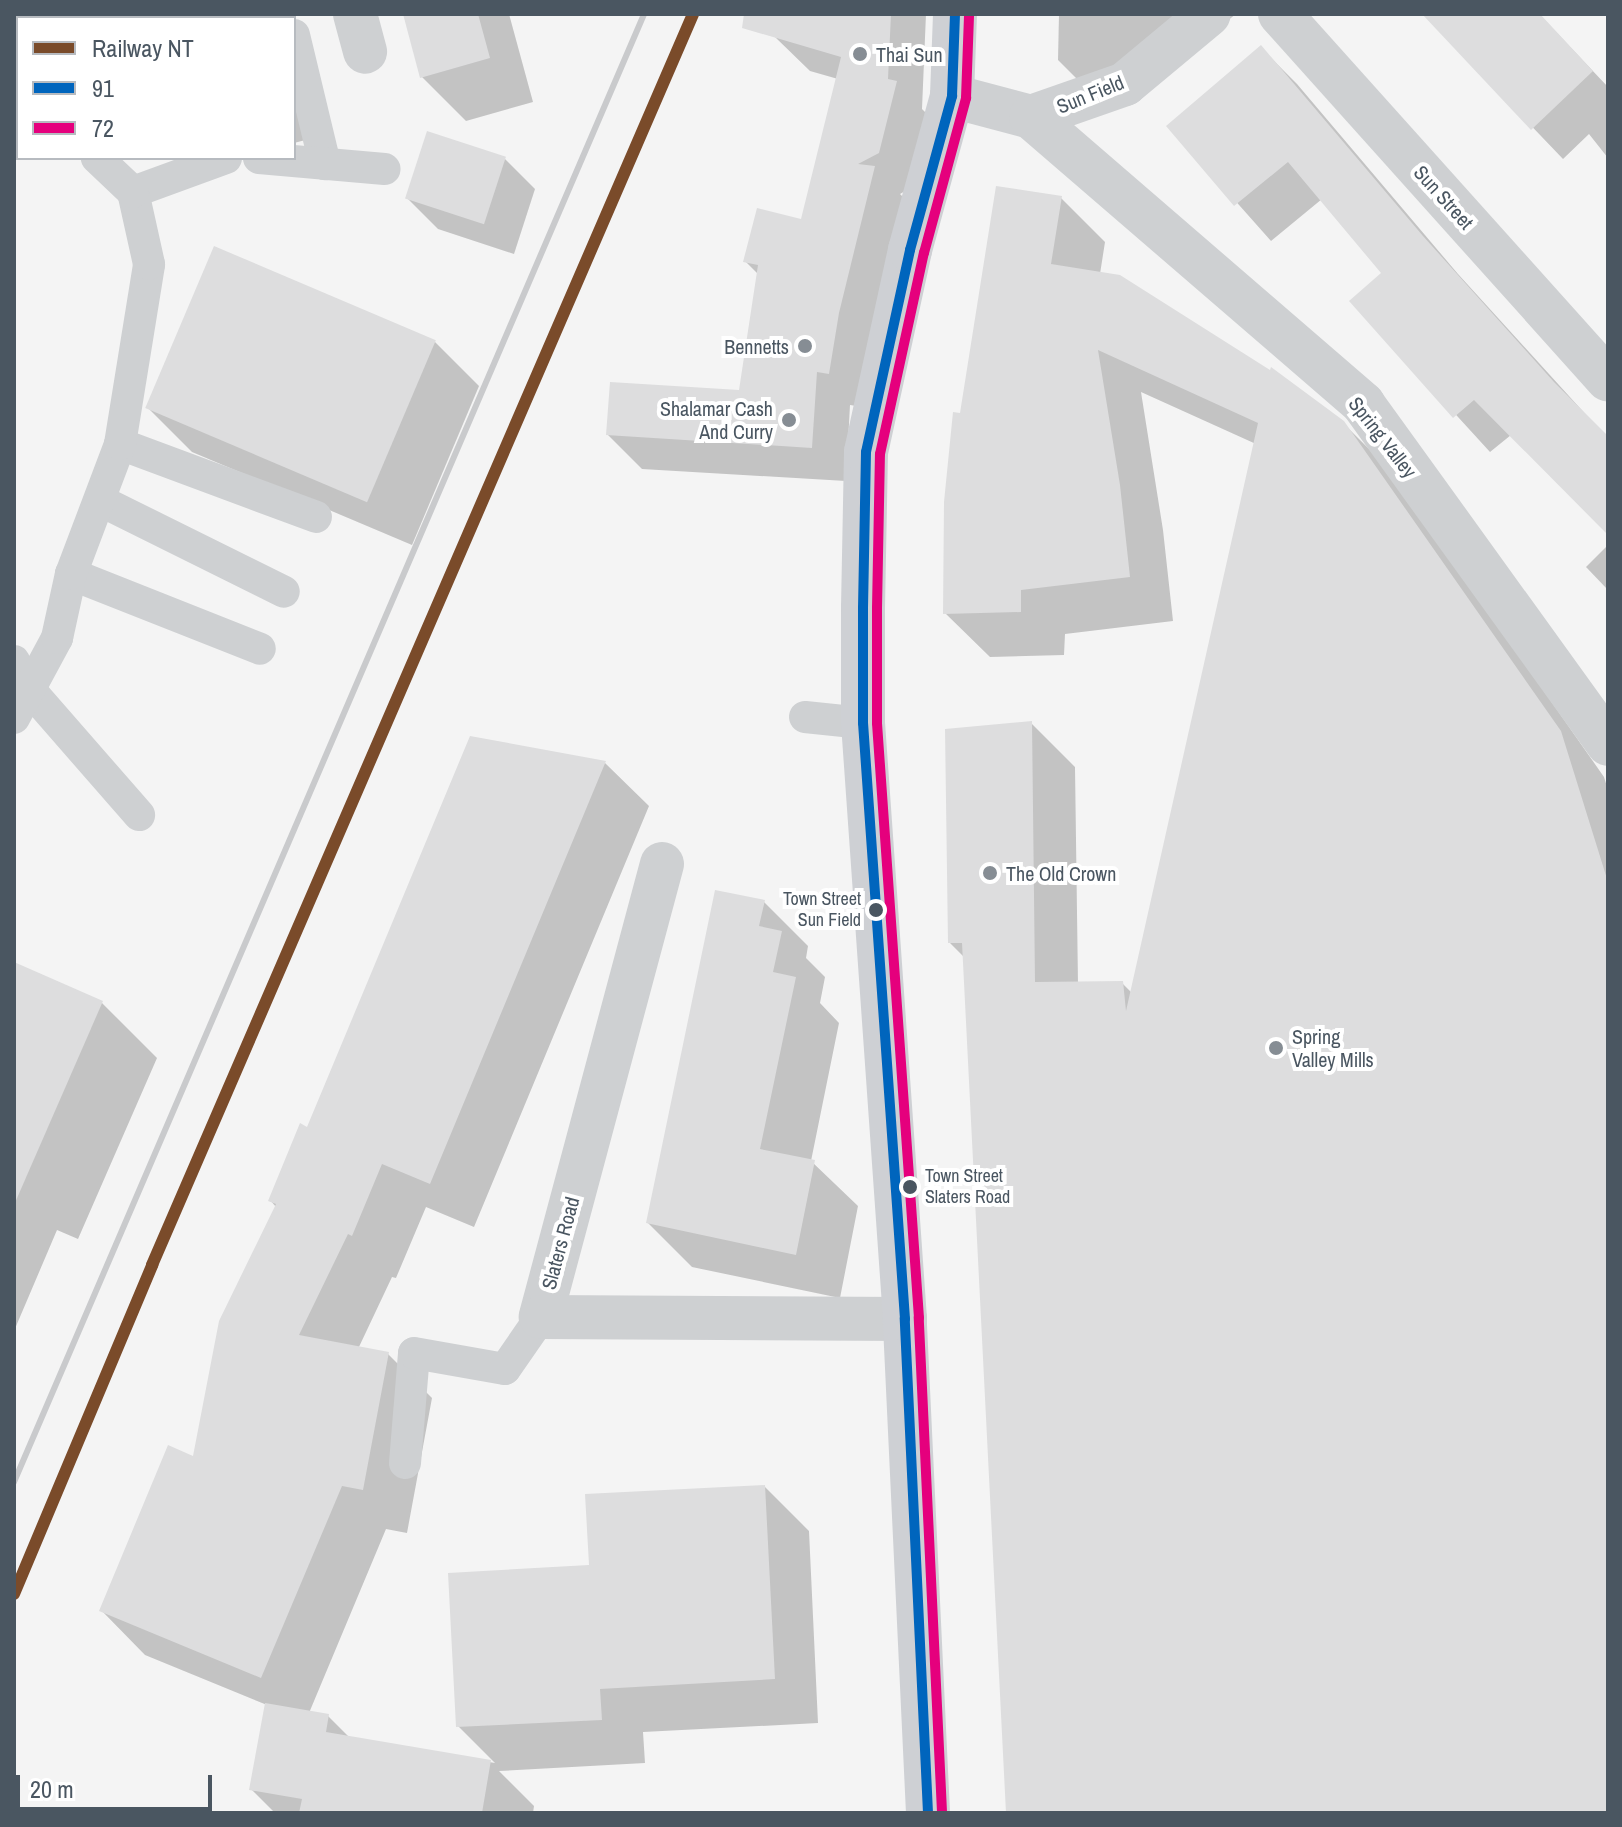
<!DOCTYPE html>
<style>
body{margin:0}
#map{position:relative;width:1622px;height:1827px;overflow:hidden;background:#f4f4f4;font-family:"Archivo Narrow",sans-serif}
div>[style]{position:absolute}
.shadow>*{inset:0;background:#0003;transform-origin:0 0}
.building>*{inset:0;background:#ddddde;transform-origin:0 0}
.service>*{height:32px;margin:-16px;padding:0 16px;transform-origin:16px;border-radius:16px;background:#ced0d2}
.minor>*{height:44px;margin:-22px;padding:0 22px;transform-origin:22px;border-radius:22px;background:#ced0d2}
.secondary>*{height:44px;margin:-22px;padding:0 22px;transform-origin:22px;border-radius:22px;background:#ced0d4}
.rail>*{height:6px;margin:-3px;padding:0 3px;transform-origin:3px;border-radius:3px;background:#c9cacc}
.bus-1>*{height:10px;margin:-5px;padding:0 5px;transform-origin:5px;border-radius:5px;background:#0065bd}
.bus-2>*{height:10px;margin:-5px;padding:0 5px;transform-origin:5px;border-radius:5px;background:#e5007d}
.rail-1>*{height:12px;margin:-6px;padding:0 6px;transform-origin:6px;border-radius:6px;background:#7a4b2a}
.dots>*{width:22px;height:22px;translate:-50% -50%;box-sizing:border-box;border:4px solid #fff;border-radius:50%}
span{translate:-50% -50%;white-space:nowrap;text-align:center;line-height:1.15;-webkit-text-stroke:8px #fff;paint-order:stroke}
.bus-label{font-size:18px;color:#4a5661}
.right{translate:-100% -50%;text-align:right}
.left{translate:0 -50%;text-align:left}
.poi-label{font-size:20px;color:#4a5661}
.street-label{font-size:20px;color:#4a5661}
.frame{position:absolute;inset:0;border:16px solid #4a5661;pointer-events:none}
.legend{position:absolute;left:16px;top:16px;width:280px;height:144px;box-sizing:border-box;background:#fff;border:2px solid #b7bbc0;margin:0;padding:10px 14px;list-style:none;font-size:24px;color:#4a5661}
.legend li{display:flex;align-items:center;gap:16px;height:40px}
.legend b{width:40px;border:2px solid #b7bbc0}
.scale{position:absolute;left:16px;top:1775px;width:196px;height:36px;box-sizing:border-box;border:4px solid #4a5661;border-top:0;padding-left:10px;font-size:24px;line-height:28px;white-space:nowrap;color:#4a5661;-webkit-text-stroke:6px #fff;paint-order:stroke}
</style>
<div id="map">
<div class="shadow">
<div style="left:154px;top:14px;width:123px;height:4px"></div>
<div style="clip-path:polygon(405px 14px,509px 14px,533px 102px,466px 121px,422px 77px)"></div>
<div style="clip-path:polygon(782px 14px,926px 14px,922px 109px,930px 117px,912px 187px,900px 194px,908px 202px,863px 407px,850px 405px,846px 481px,642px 469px,608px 435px,741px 392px,759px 275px,745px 261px,802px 221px,838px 79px,810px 71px,775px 37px)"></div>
<div style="clip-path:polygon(1059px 14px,1236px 14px,1157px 75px,1102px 104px,1058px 60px)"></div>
<div style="clip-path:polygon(1424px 14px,1539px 14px,1608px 87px,1608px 158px,1589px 134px,1563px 159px)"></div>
<div style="clip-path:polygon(1261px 48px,1297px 84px,1458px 274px,1608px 439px,1608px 532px,1511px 435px,1490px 452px,1352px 301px,1384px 273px,1322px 199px,1271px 241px,1169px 126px)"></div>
<div style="clip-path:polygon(294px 66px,313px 138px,294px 143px)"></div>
<div style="clip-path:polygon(505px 159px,535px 189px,514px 254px,438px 229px,407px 198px)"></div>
<div style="clip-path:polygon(1061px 198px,1105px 242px,1100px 274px,1343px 423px,1388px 468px,1604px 777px,1608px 790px,1608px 1813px,1008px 1813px,965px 958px,950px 943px,1031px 723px,1075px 767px,1078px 984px,1122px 983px,1132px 993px,1256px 444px,1141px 392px,1163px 530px,1173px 621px,1065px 634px,1064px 655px,990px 657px,945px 613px,962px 415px)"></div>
<div style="clip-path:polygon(435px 342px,479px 386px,412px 545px,192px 452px,148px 408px)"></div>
<div style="clip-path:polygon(1608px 545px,1608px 590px,1586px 567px)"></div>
<div style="clip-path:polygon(471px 739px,605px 763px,649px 806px,474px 1227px,426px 1207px,396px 1278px,392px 1277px,358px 1349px,388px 1354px,432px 1398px,407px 1533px,386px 1529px,309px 1713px,328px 1716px,350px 1738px,495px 1763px,458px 1726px,591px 1567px,765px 1487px,809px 1531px,818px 1723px,643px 1732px,645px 1763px,499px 1771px,534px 1806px,533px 1813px,275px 1813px,251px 1789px,267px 1705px,145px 1655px,101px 1610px,194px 1458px,276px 1207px,270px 1200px,308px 1129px)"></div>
<div style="clip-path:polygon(764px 902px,808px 946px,806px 958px,825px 977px,820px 1003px,839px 1023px,811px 1161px,858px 1206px,840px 1298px,692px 1267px,648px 1223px)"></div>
<div style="clip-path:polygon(14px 964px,102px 1003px,157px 1058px,78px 1239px,57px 1230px,14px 1331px)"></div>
</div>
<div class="building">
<div style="clip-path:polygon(403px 14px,478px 14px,490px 58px,420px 78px)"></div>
<div style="clip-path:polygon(744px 14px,891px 14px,888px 79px,897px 81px,879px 153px,858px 164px,875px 166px,839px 313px,829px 374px,817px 372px,812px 448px,606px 435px,610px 382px,739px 390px,758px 265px,743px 262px,757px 208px,801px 219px,841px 57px,742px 28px)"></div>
<div style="clip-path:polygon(1422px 14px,1540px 14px,1593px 71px,1531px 130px)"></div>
<div style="clip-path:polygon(1261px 45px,1423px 236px,1554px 382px,1608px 436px,1608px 535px,1474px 400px,1453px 418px,1349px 301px,1381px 273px,1288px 162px,1234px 206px,1166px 126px)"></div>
<div style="left:427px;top:131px;width:83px;height:71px;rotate:18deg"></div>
<div style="clip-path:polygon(996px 186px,1062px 196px,1051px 264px,1120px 275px,1270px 370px,1271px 367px,1344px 421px,1561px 731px,1608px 882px,1608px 1813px,1006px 1813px,962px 943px,948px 943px,945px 729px,1032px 721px,1035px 982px,1123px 981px,1126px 1011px,1258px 423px,1098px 350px,1120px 485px,1130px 577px,1021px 590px,1021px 612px,943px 614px,944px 502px,953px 412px,960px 413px)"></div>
<div style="left:214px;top:246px;width:241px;height:176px;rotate:23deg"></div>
<div style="clip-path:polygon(470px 736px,606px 761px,430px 1184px,382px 1164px,352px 1236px,348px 1234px,299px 1335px,389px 1352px,363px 1490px,342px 1486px,261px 1678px,99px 1611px,168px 1445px,193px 1456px,219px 1321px,276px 1204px,268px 1201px,300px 1123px,307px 1127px)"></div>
<div style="clip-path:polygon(715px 890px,765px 900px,759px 926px,782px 931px,773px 972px,796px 977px,760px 1149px,815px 1160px,796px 1255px,646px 1223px)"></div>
<div style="clip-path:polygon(14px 962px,103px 1001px,14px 1205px)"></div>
<div style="clip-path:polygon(765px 1485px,775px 1679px,600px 1689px,602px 1720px,456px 1727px,448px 1573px,589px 1565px,585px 1494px)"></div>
<div style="clip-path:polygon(265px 1703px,329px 1714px,326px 1732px,491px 1760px,482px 1813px,299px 1813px,302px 1799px,249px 1790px)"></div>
</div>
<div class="service">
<div style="left:294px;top:35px;width:133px;rotate:76.5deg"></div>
<div style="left:14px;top:76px;width:44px;rotate:-84.8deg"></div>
<div style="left:14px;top:109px;width:4px;rotate:27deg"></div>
<div style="left:259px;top:158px;width:126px;rotate:5deg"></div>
<div style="left:133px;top:192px;width:99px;rotate:-20.1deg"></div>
<div style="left:120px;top:444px;width:209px;rotate:20.4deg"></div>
<div style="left:101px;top:501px;width:204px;rotate:26.4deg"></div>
<div style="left:71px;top:574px;width:203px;rotate:21.6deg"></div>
<div style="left:14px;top:661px;width:33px;rotate:61deg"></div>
<div style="left:30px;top:690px;width:166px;rotate:48.9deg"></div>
<div style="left:805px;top:717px;width:58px;rotate:5.9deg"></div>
<div style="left:14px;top:718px;width:91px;rotate:-61.7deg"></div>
<div style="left:57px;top:638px;width:66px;rotate:-77.7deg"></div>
<div style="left:71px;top:574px;width:139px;rotate:-69.3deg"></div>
<div style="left:120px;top:444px;width:182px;rotate:-80.8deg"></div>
<div style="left:149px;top:264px;width:74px;rotate:-102.5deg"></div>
<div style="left:133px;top:192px;width:50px;rotate:-136.6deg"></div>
<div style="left:405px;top:1463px;width:110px;rotate:-85.3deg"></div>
<div style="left:414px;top:1353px;width:92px;rotate:10deg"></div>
<div style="left:505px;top:1369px;width:63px;rotate:-55.3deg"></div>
</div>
<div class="minor">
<div style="left:355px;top:14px;width:39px;rotate:75deg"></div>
<div style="left:1280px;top:14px;width:491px;rotate:48.1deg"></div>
<div style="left:952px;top:96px;width:82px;rotate:14.9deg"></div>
<div style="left:1031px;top:117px;width:100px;rotate:-19.3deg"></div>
<div style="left:1125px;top:84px;width:109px;rotate:-39.8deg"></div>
<div style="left:1031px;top:117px;width:439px;rotate:40.8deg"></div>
<div style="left:1363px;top:404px;width:419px;rotate:54.2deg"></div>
<div style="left:662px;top:864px;width:469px;rotate:105deg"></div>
<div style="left:541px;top:1317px;width:364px;rotate:0.3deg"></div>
</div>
<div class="secondary">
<div style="left:928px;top:1813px;width:495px;rotate:-92.7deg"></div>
<div style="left:905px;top:1319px;width:597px;rotate:-94.03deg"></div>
<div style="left:863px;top:723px;width:115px;rotate:-90deg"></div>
<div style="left:863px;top:608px;width:156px;rotate:-88.9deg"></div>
<div style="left:866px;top:452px;width:207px;rotate:-77.7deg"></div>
<div style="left:910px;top:250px;width:160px;rotate:-74.7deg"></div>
<div style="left:952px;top:96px;width:82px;rotate:-87.9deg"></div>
</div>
<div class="rail">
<div style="left:14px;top:1482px;width:1597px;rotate:-66.77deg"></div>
</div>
<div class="bus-1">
<div style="left:928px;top:1813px;width:495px;rotate:-92.7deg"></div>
<div style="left:905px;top:1319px;width:597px;rotate:-94.03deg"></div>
<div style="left:863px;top:723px;width:115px;rotate:-90deg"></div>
<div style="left:863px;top:608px;width:156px;rotate:-88.9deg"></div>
<div style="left:866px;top:452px;width:207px;rotate:-77.7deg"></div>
<div style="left:910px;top:250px;width:160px;rotate:-74.7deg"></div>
<div style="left:952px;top:96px;width:82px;rotate:-87.9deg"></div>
</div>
<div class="bus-2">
<div style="left:942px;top:1812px;width:495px;rotate:-92.7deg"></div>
<div style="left:919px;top:1318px;width:596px;rotate:-94.04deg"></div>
<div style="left:877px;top:723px;width:115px;rotate:-90deg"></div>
<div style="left:877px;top:608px;width:154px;rotate:-88.9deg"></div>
<div style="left:880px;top:454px;width:206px;rotate:-77.7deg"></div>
<div style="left:924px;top:253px;width:161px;rotate:-74.8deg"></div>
<div style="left:966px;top:98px;width:83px;rotate:-87.9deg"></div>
</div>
<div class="rail-1">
<div style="left:14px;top:1594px;width:357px;rotate:-67.2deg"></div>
<div style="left:152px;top:1265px;width:1363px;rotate:-66.61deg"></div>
</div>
<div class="dots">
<div style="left:860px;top:54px;background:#868d94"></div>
<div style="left:805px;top:346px;background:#868d94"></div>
<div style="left:789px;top:420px;background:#868d94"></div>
<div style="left:990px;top:873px;background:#868d94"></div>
<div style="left:876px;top:910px;background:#4a5661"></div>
<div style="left:1276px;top:1048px;background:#868d94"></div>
<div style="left:910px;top:1187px;background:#4a5661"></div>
</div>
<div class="bus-label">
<span class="right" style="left:861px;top:910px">Town Street<br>Sun Field</span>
<span class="left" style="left:925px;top:1187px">Town Street<br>Slaters Road</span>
</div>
<div class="poi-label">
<span class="left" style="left:876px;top:54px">Thai Sun</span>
<span class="right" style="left:789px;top:346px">Bennetts</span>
<span class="right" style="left:773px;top:420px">Shalamar Cash<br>And Curry</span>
<span class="left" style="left:1006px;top:873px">The Old Crown</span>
<span class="left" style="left:1292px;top:1048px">Spring<br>Valley Mills</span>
</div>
<div class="street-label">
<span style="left:1090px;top:94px;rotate:-22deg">Sun Field</span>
<span style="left:1444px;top:197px;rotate:48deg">Sun Street</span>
<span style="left:1383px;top:437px;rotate:52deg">Spring Valley</span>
<span style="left:560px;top:1243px;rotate:-75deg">Slaters Road</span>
</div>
<div class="frame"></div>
<ul class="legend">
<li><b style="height:10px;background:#7a4b2a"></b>Railway NT</li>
<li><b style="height:10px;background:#0065bd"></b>91</li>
<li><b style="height:10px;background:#e5007d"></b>72</li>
</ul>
<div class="scale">20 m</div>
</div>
